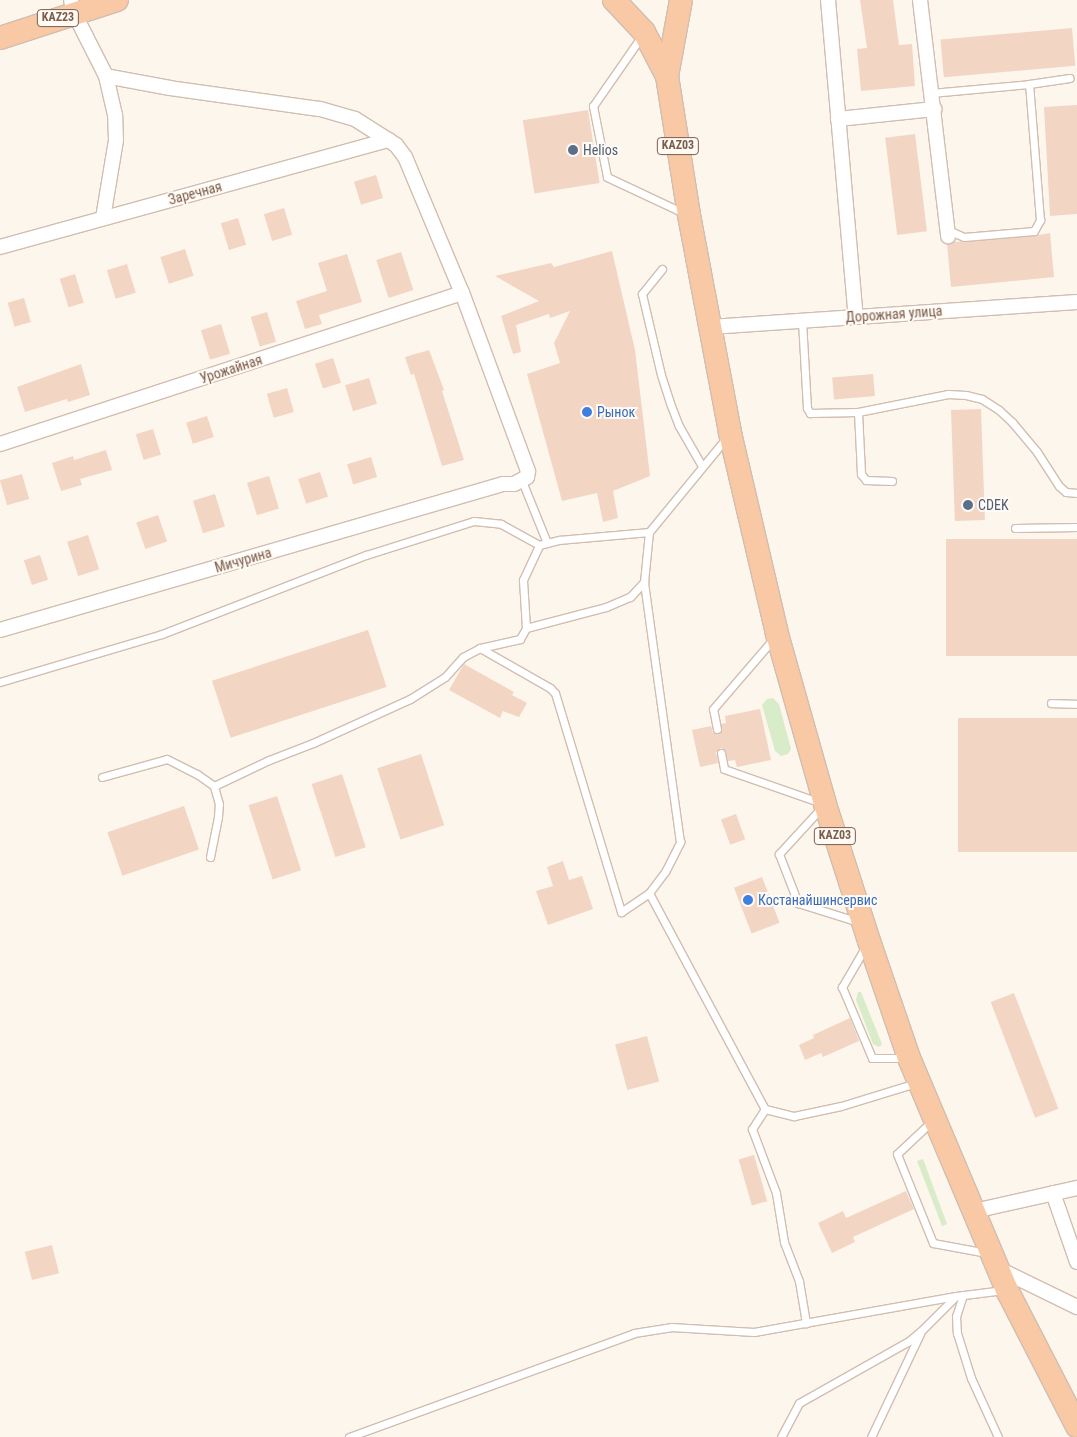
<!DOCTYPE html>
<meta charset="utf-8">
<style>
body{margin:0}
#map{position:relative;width:1077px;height:1437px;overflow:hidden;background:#fdf6ec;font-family:"Roboto Condensed",sans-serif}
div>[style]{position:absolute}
.green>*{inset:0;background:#d8ecc9}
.building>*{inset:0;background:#f3d5c3;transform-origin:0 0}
.roads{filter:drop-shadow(1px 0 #d1beb0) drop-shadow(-1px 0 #d1beb0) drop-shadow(0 1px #d1beb0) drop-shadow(0 -1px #d1beb0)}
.service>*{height:7px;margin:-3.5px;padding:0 3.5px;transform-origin:3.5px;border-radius:3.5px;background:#fff}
.minor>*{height:14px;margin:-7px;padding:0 7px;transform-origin:7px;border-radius:7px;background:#fff}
.trunk>*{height:22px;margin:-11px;padding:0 11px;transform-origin:11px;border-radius:11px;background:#f9c8a4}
.dots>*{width:14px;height:14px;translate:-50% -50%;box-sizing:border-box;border:2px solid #fffaf3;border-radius:50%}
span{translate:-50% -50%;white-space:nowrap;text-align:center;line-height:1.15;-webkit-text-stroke:4px #fffaf3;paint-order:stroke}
.shield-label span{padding:1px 4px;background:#fffaf3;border:1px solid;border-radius:4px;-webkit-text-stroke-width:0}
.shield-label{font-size:12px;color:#7a5c4d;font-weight:700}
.service-label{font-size:14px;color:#4e5e75}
.left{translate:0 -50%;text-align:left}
.street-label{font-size:14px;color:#7a5c4d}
.shop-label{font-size:14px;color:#366cbe}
</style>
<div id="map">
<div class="green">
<div style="clip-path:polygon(773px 698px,779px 704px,791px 749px,788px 754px,781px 756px,775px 751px,762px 705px,767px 699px)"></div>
<div style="clip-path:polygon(858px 992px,861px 992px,882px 1044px,879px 1047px,873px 1044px,856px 1000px)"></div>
<div style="clip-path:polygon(923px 1159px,947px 1224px,942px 1226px,917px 1161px)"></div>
</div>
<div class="building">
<div style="clip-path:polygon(860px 0,893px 0,899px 45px,912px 44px,915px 86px,861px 91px,857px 49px,867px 48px)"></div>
<div style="left:1072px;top:28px;width:38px;height:132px;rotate:85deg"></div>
<div style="clip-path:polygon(1077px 105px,1077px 214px,1050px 216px,1044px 107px)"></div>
<div style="left:588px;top:110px;width:74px;height:66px;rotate:81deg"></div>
<div style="left:915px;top:134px;width:98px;height:30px;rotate:83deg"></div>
<div style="left:376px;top:175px;width:24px;height:23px;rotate:73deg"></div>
<div style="left:284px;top:208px;width:28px;height:21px;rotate:73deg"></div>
<div style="left:238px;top:218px;width:28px;height:18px;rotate:73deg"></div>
<div style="clip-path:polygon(1050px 233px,1054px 277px,951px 287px,947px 244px,954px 242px,1034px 236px)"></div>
<div style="left:185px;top:249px;width:28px;height:26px;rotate:72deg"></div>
<div style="clip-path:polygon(612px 251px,635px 350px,650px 476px,613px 491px,618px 518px,603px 522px,597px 493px,562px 501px,527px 374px,560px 363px,554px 343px,570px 311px,550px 318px,549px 314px,516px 325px,521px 352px,513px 354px,501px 316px,539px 301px,495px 276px,551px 263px,554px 267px)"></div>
<div style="left:401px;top:252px;width:40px;height:26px;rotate:72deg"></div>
<div style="clip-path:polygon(347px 254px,362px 302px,319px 315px,322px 324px,305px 329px,296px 301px,327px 291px,318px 263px)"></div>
<div style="left:127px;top:264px;width:30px;height:21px;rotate:73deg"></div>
<div style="left:75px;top:274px;width:30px;height:16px;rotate:73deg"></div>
<div style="left:24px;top:298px;width:25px;height:17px;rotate:74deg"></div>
<div style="left:267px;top:312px;width:31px;height:17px;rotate:73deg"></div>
<div style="left:221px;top:324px;width:31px;height:21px;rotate:73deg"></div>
<div style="clip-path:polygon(429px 350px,444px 390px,442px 391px,464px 460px,442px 466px,414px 374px,411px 375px,405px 357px)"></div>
<div style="left:333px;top:358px;width:26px;height:19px;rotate:72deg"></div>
<div style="clip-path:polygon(81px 364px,90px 395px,68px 402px,67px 399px,25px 412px,17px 387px)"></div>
<div style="left:873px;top:374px;width:22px;height:41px;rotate:85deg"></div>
<div style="left:369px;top:378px;width:27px;height:25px;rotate:73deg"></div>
<div style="left:287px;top:388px;width:25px;height:21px;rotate:74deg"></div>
<div style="left:981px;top:409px;width:111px;height:30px;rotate:88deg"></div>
<div style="left:207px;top:416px;width:22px;height:22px;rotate:72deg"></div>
<div style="left:153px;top:429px;width:27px;height:18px;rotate:73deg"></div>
<div style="clip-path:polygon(106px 450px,112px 470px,80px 479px,82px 485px,61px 491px,52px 463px,73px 456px,74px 460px)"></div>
<div style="left:371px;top:457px;width:21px;height:25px;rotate:73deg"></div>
<div style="left:320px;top:472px;width:26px;height:23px;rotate:72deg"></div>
<div style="left:22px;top:474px;width:26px;height:23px;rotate:74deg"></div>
<div style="left:269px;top:476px;width:34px;height:23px;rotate:73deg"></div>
<div style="left:215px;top:494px;width:34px;height:23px;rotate:73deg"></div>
<div style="left:158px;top:515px;width:28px;height:23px;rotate:71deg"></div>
<div style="left:88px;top:535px;width:36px;height:22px;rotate:72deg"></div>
<div style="left:1077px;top:539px;width:117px;height:131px;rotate:90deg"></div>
<div style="left:40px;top:555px;width:26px;height:17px;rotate:72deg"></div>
<div style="left:368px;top:630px;width:60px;height:164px;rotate:72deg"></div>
<div style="clip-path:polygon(464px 664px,514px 692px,512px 695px,527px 703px,519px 717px,503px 711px,500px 718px,449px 690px)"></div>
<div style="clip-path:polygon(760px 709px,771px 760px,737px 767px,735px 760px,728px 761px,725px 750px,721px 748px,716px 752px,718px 763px,700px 767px,692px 730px,711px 726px,713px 733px,718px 734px,722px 730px,721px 724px,726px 723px,725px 716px)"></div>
<div style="left:1077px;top:718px;width:134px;height:119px;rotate:90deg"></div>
<div style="left:421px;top:754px;width:75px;height:46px;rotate:72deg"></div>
<div style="left:342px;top:774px;width:77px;height:32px;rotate:72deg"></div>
<div style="left:277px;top:796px;width:78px;height:30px;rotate:72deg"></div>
<div style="left:184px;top:806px;width:46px;height:81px;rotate:71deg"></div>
<div style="left:736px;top:814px;width:27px;height:16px;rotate:70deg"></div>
<div style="clip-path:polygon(563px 861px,569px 880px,582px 876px,593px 909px,548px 925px,536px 891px,553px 886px,547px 867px)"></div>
<div style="left:762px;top:877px;width:49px;height:30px;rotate:69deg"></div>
<div style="left:1014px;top:993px;width:124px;height:25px;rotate:69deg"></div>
<div style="clip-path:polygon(850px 1018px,859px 1041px,823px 1057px,821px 1053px,805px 1060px,799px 1045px,814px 1038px,813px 1035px)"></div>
<div style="left:647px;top:1036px;width:47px;height:33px;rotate:75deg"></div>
<div style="left:754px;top:1155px;width:48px;height:16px;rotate:74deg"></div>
<div style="clip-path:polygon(906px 1191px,914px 1209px,853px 1237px,855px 1242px,832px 1253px,818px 1223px,843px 1211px,846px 1218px)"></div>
<div style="left:52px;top:1245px;width:29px;height:28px;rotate:76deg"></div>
</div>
<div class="roads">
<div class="service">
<div style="left:641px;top:37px;width:84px;rotate:124.8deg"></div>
<div style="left:593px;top:106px;width:72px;rotate:78.8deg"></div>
<div style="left:607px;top:177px;width:85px;rotate:25.1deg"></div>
<div style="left:931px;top:93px;width:98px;rotate:-5.2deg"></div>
<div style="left:1029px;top:84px;width:41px;rotate:-8.3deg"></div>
<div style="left:948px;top:230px;width:17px;rotate:24deg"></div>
<div style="left:964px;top:237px;width:70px;rotate:-4.9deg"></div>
<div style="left:1034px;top:231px;width:13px;rotate:-61deg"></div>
<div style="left:1040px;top:220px;width:136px;rotate:-94.6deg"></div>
<div style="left:662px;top:269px;width:32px;rotate:129deg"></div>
<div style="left:642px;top:294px;width:83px;rotate:76.8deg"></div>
<div style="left:661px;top:375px;width:29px;rotate:72deg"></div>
<div style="left:670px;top:403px;width:25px;rotate:69deg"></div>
<div style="left:679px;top:426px;width:46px;rotate:60.1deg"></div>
<div style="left:802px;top:321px;width:87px;rotate:86.7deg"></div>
<div style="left:807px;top:408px;width:6px;rotate:59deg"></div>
<div style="left:810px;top:413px;width:48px;rotate:-1.2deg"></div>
<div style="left:858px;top:412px;width:92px;rotate:-11.3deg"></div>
<div style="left:948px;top:394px;width:18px;rotate:3deg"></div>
<div style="left:966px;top:395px;width:16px;rotate:14deg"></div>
<div style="left:982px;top:399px;width:20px;rotate:33deg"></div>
<div style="left:999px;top:410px;width:18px;rotate:43deg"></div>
<div style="left:1012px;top:422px;width:39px;rotate:50deg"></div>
<div style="left:1037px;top:452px;width:40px;rotate:57.1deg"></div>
<div style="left:1059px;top:486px;width:9px;rotate:41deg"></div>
<div style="left:1066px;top:492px;width:11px;rotate:5deg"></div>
<div style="left:858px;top:412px;width:62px;rotate:87.2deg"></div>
<div style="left:861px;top:474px;width:8px;rotate:50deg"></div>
<div style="left:866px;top:480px;width:26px;rotate:2deg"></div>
<div style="left:522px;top:481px;width:67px;rotate:68deg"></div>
<div style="left:1015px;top:528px;width:62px;rotate:-0.9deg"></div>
<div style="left:526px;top:628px;width:83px;rotate:-14.7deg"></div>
<div style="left:606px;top:607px;width:26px;rotate:-23deg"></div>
<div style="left:630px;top:597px;width:21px;rotate:-47deg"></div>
<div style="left:480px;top:648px;width:81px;rotate:29.7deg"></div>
<div style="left:550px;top:688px;width:7px;rotate:45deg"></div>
<div style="left:555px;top:693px;width:229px;rotate:73.2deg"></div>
<div style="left:621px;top:912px;width:34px;rotate:-34deg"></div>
<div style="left:649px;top:893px;width:26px;rotate:-53deg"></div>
<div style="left:665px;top:872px;width:34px;rotate:-63deg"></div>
<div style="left:680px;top:842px;width:262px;rotate:-97.9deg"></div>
<div style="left:644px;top:582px;width:50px;rotate:-84.3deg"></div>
<div style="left:649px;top:532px;width:123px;rotate:-50.6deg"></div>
<div style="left:0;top:682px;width:169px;rotate:-16.5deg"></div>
<div style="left:162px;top:634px;width:219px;rotate:-21.2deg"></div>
<div style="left:366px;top:555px;width:113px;rotate:-17.5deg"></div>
<div style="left:474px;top:521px;width:27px;rotate:6deg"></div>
<div style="left:501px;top:524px;width:43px;rotate:28.9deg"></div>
<div style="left:1051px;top:703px;width:26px;rotate:2deg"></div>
<div style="left:717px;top:729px;width:20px;rotate:-101deg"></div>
<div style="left:713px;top:709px;width:94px;rotate:-49.3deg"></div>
<div style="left:721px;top:753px;width:16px;rotate:79deg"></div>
<div style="left:724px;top:769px;width:101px;rotate:19.2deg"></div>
<div style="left:102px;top:777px;width:67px;rotate:-15.5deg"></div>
<div style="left:167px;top:759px;width:34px;rotate:27deg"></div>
<div style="left:197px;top:774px;width:21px;rotate:35deg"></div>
<div style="left:214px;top:786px;width:61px;rotate:-25.3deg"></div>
<div style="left:269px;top:760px;width:47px;rotate:-21.1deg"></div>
<div style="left:313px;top:743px;width:107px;rotate:-24.4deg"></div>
<div style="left:410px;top:699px;width:41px;rotate:-32.2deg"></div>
<div style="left:445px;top:677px;width:27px;rotate:-48deg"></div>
<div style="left:463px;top:657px;width:19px;rotate:-28deg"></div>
<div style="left:480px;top:648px;width:41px;rotate:-12.7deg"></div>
<div style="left:520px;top:639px;width:13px;rotate:-61deg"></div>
<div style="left:526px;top:628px;width:48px;rotate:-93.6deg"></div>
<div style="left:523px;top:580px;width:38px;rotate:-65deg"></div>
<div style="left:539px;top:545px;width:21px;rotate:-14deg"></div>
<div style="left:559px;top:540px;width:90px;rotate:-5.1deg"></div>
<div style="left:822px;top:807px;width:64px;rotate:132.5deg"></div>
<div style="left:779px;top:854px;width:53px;rotate:68.8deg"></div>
<div style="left:798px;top:903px;width:64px;rotate:17.3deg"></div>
<div style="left:210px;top:857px;width:41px;rotate:-78.7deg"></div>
<div style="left:218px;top:817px;width:13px;rotate:-86deg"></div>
<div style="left:219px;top:804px;width:19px;rotate:-106deg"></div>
<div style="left:649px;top:893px;width:245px;rotate:61.8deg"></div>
<div style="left:765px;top:1109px;width:30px;rotate:14deg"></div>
<div style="left:794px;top:1116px;width:48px;rotate:-12deg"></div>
<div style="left:841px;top:1106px;width:78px;rotate:-17deg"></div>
<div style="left:866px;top:946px;width:48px;rotate:120.3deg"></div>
<div style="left:842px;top:987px;width:77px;rotate:67.1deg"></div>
<div style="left:872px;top:1058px;width:34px"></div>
<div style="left:765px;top:1109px;width:24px;rotate:123deg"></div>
<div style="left:752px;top:1129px;width:68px;rotate:69.4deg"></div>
<div style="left:776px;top:1193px;width:50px;rotate:80.7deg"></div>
<div style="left:784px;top:1242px;width:42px;rotate:69deg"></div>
<div style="left:799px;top:1281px;width:43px;rotate:80.5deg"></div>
<div style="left:932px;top:1121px;width:48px;rotate:136.7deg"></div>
<div style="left:897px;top:1154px;width:96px;rotate:68deg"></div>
<div style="left:933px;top:1243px;width:55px;rotate:10.5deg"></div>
<div style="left:963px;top:1295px;width:22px;rotate:108deg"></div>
<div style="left:956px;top:1316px;width:17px;rotate:87deg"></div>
<div style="left:957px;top:1333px;width:47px;rotate:72.7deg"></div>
<div style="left:971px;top:1378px;width:65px;rotate:65.4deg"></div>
<div style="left:349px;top:1437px;width:303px;rotate:-20deg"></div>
<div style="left:634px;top:1333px;width:37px;rotate:-9deg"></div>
<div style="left:671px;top:1327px;width:83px;rotate:3.4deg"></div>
<div style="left:754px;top:1332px;width:205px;rotate:-10.1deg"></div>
<div style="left:956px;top:1296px;width:48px;rotate:-7.1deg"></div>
<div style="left:781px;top:1437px;width:38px;rotate:-62deg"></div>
<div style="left:799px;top:1403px;width:126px;rotate:-29.4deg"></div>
<div style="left:909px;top:1341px;width:16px;rotate:-40deg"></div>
<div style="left:921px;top:1331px;width:49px;rotate:-45deg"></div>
<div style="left:871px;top:1437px;width:114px;rotate:-64.6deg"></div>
</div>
<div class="minor">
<div style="left:828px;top:0;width:318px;rotate:85deg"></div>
<div style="left:920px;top:0;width:238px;rotate:83.2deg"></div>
<div style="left:838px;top:119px;width:97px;rotate:-5.9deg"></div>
<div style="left:103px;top:218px;width:79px;rotate:-80.5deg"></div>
<div style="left:116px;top:140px;width:25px;rotate:-92deg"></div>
<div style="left:115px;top:115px;width:40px;rotate:-103deg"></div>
<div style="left:0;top:247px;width:403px;rotate:-15.4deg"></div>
<div style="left:710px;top:327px;width:368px;rotate:-3.9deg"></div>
<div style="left:0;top:444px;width:486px;rotate:-18.1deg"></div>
<div style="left:0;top:630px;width:524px;rotate:-16.19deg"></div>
<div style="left:503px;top:484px;width:11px"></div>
<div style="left:514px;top:484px;width:15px;rotate:-28deg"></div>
<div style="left:527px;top:477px;width:6px;rotate:-81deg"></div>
<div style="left:528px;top:471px;width:190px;rotate:-110.3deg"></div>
<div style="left:462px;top:293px;width:147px;rotate:-112.7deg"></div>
<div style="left:405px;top:157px;width:15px;rotate:-127deg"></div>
<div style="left:396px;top:145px;width:49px;rotate:-147.6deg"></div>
<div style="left:355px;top:119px;width:37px;rotate:-164deg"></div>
<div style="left:319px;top:109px;width:150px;rotate:-172deg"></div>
<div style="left:170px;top:88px;width:65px;rotate:-169.4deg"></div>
<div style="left:106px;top:76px;width:71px;rotate:-116.9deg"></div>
<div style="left:74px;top:13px;width:13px;rotate:-103deg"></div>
<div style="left:1053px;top:1193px;width:73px;rotate:70.8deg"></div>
<div style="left:974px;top:1211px;width:106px;rotate:-12.6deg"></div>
<div style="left:999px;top:1269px;width:87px;rotate:26deg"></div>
</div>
<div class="trunk">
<div style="left:614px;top:0;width:44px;rotate:46.8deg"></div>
<div style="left:644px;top:32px;width:50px;rotate:62.4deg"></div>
<div style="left:681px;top:0;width:77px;rotate:100.4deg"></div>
<div style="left:667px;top:76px;width:141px;rotate:81deg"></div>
<div style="left:689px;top:215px;width:222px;rotate:79.3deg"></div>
<div style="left:730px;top:433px;width:206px;rotate:76.8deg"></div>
<div style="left:777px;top:634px;width:177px;rotate:74.2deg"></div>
<div style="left:825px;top:804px;width:144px;rotate:72.2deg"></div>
<div style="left:869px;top:941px;width:124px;rotate:71.1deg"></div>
<div style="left:909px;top:1058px;width:252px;rotate:67.1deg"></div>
<div style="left:1007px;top:1290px;width:153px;rotate:62.8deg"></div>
<div style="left:0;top:38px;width:123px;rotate:-18deg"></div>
</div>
</div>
<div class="dots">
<div style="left:573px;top:150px;background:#5c6f8a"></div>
<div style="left:587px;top:412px;background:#3f7fe0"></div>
<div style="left:968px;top:505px;background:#5c6f8a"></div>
<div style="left:748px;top:900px;background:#3f7fe0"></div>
</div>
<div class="shield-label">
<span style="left:58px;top:18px">KAZ23</span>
<span style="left:678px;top:146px">KАZ03</span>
<span style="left:835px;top:836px">KАZ03</span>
</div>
<div class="service-label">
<span class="left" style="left:583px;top:150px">Helios</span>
<span class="left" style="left:978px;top:505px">CDEK</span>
</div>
<div class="street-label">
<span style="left:195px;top:193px;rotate:-15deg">Заречная</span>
<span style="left:894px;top:314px;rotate:-4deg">Дорожная улица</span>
<span style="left:231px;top:369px;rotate:-18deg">Урожайная</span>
<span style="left:243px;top:560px;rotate:-16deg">Мичурина</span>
</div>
<div class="shop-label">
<span class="left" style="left:597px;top:412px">Рынок</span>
<span class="left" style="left:758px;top:900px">Костанайшинсервис</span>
</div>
</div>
